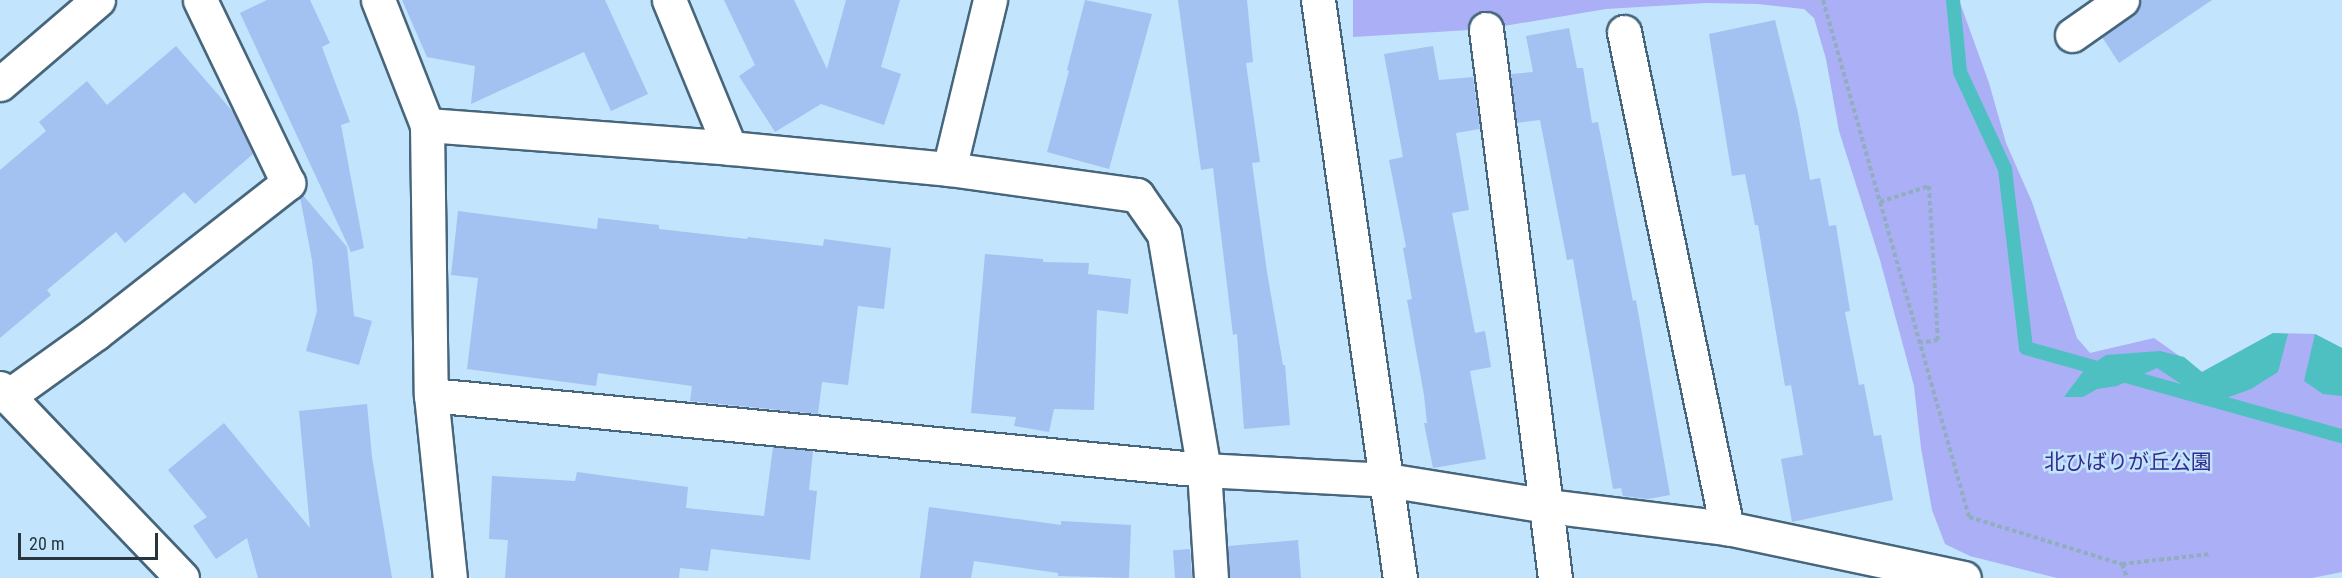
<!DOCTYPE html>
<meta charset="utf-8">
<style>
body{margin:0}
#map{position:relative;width:2342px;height:578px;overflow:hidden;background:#c2e4fc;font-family:"Roboto Condensed","Noto Sans JP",sans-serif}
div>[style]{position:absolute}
.green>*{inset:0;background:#aaaff6}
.water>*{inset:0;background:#4ec0c2}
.stream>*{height:14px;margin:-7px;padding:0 7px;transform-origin:7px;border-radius:7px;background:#4ec0c2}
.building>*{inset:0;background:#a3c1f1;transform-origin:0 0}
.path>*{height:4px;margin-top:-2px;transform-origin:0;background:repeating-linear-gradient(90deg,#91adc0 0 4.5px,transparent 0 7.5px)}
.roads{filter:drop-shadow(2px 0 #47667b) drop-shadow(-2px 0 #47667b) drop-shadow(0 2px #47667b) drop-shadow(0 -2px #47667b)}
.street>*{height:33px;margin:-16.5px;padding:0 16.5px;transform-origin:16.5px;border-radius:16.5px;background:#fff}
span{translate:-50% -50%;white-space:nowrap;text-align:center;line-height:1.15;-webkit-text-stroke:5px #c2e4fc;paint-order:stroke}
.park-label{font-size:21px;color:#362a8e}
.scale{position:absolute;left:18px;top:533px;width:140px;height:27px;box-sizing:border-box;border:3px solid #27353e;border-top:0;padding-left:8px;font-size:18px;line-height:21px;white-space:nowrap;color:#27353e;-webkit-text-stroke:4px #c2e4fc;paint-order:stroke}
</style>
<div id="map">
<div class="green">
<div style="clip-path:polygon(1353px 0,1959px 0,1989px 83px,2006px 143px,2032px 202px,2077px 338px,2090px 353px,2154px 338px,2202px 372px,2273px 333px,2315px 334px,2342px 348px,2342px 572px,2312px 578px,2057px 578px,1970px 556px,1945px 544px,1932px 510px,1921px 448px,1914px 386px,1880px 260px,1839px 131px,1826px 59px,1814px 18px,1804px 9px,1758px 4px,1706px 3px,1606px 9px,1486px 29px,1353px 37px)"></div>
</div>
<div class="water">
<div style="clip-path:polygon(2273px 333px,2288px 334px,2278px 372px,2251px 389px,2226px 398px,2202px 398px,2157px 368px,2117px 386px,2097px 389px,2083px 397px,2064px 397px,2085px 369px,2106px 355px,2160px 351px,2184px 357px,2202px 372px)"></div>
<div style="clip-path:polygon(2315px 334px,2342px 348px,2342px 396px,2323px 394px,2304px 381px)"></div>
</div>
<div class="stream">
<div style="left:1953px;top:0;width:72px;rotate:84.4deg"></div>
<div style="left:1960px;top:72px;width:107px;rotate:65.1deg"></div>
<div style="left:2005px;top:169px;width:180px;rotate:83.3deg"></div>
<div style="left:2026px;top:348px;width:328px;rotate:15.6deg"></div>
</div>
<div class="building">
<div style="clip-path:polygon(267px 0,310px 0,330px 43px,322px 47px,350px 122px,341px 125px,364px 248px,351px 252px,240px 13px)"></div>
<div style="clip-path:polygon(402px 0,605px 0,648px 94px,611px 111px,584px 52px,471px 104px,475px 66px,427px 57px)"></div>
<div style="clip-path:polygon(724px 0,794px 0,827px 69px,846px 0,900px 0,881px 67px,901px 74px,884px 125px,821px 104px,775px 132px,739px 76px,755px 65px)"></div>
<div style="clip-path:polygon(1085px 0,1152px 14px,1109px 169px,1047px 152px,1069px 71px,1067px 70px)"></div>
<div style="clip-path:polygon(1178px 0,1247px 0,1253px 62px,1246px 63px,1260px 162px,1252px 163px,1267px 272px,1283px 365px,1285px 365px,1290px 425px,1244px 429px,1237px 334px,1233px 335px,1213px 168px,1201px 170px)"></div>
<div style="clip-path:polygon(2140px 0,2212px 0,2119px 63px,2102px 37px,2133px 15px)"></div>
<div style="clip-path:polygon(1775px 20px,1798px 113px,1810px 180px,1820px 178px,1829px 226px,1836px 225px,1850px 311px,1845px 312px,1859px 385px,1864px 384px,1874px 436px,1881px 435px,1893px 500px,1792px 522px,1781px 459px,1803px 455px,1791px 385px,1785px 386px,1758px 225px,1755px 225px,1745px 174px,1732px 176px,1709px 34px)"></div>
<div style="clip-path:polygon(1569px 28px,1577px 68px,1583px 68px,1592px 123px,1598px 122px,1633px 301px,1636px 300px,1670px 495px,1648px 499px,1623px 496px,1621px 488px,1613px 489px,1573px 259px,1567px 260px,1540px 120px,1517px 123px,1511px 74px,1533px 72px,1526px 36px)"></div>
<div style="clip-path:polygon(176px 46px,234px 113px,253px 154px,195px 204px,184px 192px,125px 243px,116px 232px,47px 290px,51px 295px,0 338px,0 170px,46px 131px,39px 122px,87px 81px,107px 105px)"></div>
<div style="clip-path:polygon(1433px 46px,1439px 80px,1473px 77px,1480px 129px,1456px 133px,1469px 210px,1452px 213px,1475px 333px,1485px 331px,1491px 367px,1470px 371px,1486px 459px,1433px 468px,1424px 423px,1427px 423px,1424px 395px,1407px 300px,1412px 299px,1403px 248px,1406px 247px,1389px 160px,1403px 157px,1384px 54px)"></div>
<div style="clip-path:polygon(302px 194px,347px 247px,354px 316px,372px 321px,359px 365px,306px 351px,317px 311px,312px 260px,300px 197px)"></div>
<div style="clip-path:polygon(458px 211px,597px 229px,598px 218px,659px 225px,659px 229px,747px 239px,748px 237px,823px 246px,824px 239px,891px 248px,884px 309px,858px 306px,848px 385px,822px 382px,818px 414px,690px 401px,692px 386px,598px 373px,596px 386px,467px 369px,478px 278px,451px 275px)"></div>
<div style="clip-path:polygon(985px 254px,1043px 259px,1043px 262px,1089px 263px,1088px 274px,1131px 279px,1128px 314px,1097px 310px,1094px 410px,1054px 409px,1049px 432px,1014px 426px,1016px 417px,971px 413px)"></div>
<div style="clip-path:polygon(367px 404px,372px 457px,392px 578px,258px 578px,247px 538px,216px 559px,193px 526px,207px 517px,168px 470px,224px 423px,310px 528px,299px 411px)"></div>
<div style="clip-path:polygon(773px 447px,813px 451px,809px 490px,817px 491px,810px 560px,711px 549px,708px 571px,680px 568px,679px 578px,505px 578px,508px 540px,489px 539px,492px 476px,575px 481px,577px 472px,688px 487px,686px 508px,764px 516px)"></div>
<div style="clip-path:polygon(929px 507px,1061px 525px,1061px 521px,1131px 525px,1129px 578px,1058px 576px,1058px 573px,974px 561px,971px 578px,920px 578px)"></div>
<div style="clip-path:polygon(1298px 540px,1301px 578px,1230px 578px,1228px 546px)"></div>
<div style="left:1190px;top:549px;width:29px;height:17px;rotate:86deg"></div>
</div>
<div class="path">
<div style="left:1823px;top:0;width:537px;rotate:74.23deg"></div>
<div style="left:1969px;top:517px;width:160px;rotate:17.1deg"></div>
<div style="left:2122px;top:564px;width:15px;rotate:70deg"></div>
<div style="left:1880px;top:202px;width:52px;rotate:-18.1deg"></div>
<div style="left:1929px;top:186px;width:154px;rotate:86.7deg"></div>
<div style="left:1938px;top:340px;width:18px;rotate:171deg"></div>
<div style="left:2122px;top:564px;width:89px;rotate:-6.5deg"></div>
</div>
<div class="roads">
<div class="street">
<div style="left:378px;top:0;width:134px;rotate:68.6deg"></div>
<div style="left:427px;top:125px;width:270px;rotate:89.2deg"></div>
<div style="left:431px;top:395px;width:184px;rotate:84.1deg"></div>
<div style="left:669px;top:0;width:160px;rotate:67.6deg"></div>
<div style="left:990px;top:0;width:174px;rotate:103.6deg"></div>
<div style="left:949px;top:169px;width:190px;rotate:7.9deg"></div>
<div style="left:1137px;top:195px;width:47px;rotate:55.3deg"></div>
<div style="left:1164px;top:234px;width:239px;rotate:80.4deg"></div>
<div style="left:1204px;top:470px;width:108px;rotate:86.3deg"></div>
<div style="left:1318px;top:0;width:584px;rotate:81.93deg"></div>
<div style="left:1486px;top:29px;width:553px;rotate:82.84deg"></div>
<div style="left:1624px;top:32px;width:507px;rotate:78.27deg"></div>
<div style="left:2072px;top:35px;width:61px;rotate:-35deg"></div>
<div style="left:0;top:84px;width:129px;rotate:-40.6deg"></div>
<div style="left:427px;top:125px;width:304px;rotate:4.3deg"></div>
<div style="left:730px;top:148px;width:220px;rotate:5.5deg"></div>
<div style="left:0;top:388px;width:263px;rotate:46.2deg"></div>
<div style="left:431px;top:395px;width:777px;rotate:5.54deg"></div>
<div style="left:1204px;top:470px;width:183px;rotate:3.1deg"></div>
<div style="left:1387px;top:480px;width:162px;rotate:9.2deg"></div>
<div style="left:1547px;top:506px;width:181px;rotate:7deg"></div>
<div style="left:1727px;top:528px;width:242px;rotate:11.9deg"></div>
<div style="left:7px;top:397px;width:110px;rotate:-35.7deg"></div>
<div style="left:96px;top:333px;width:244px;rotate:-38deg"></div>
<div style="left:288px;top:183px;width:203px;rotate:-115.7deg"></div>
</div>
</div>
<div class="park-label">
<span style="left:2128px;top:462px">北ひばりが丘公園</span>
</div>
<div class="scale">20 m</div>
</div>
